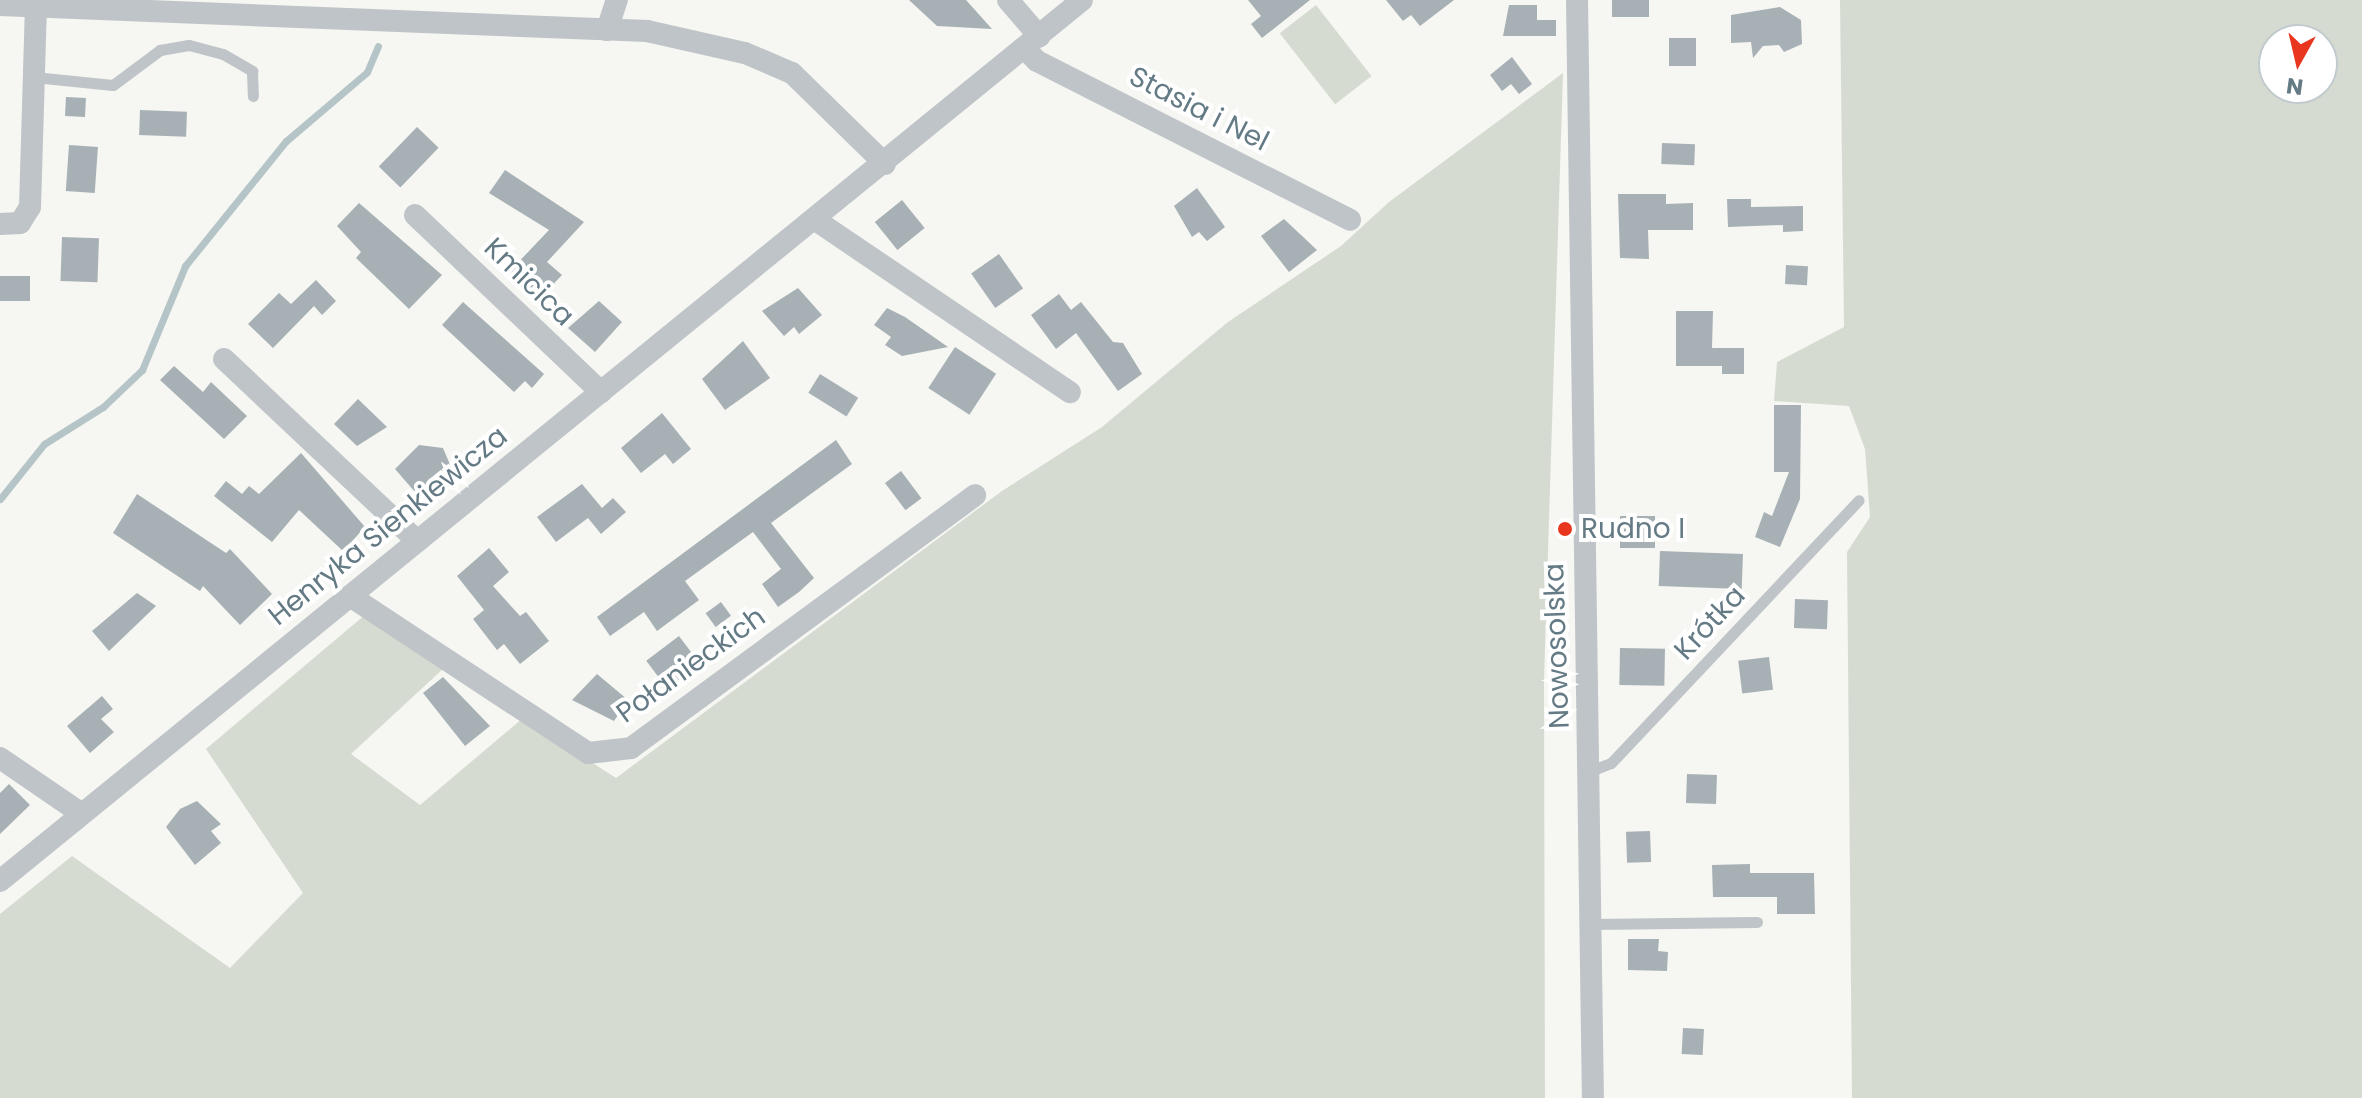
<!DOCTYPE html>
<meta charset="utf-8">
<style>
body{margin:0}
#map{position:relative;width:2362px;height:1098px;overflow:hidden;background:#f6f6f2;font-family:Poppins,sans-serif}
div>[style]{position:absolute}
.green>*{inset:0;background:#d6dbd1;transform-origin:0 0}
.stream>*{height:7px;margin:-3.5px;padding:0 3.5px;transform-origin:3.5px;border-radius:3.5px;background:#b5c5c7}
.building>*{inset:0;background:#a7b1b5;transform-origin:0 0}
.service>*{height:11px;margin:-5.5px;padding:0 5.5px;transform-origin:5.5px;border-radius:5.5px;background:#bec4c7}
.minor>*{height:22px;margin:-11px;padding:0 11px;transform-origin:11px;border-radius:11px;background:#bec4c7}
.dots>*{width:22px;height:22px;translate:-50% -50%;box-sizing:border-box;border:4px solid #fff;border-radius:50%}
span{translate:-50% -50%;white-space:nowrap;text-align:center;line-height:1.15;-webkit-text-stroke:8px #fff;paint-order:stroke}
.street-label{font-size:28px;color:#647a84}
.poi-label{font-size:28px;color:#647a84}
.left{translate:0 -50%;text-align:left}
.north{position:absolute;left:2258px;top:24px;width:80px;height:80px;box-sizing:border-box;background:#fff;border:2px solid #c1cace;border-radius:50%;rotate:188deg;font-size:22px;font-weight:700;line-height:32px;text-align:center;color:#647a84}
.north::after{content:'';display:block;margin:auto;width:28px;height:36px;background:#e9361f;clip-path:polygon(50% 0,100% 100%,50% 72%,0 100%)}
</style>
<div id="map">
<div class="green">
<div style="clip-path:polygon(evenodd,1840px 0,2362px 0,2362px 1098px,1852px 1098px,1847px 552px,1870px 517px,1865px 449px,1849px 406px,1774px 401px,1777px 362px,1844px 327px,1840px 0,2274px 40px,2322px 40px,2322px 88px,2274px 88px,2274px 40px)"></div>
<div style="left:1316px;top:5px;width:90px;height:46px;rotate:52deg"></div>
<div style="clip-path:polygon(1563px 73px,1544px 680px,1545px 1098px,0 1098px,0 914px,72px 856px,230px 968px,303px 893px,206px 749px,366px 614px,444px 668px,351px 754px,420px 805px,523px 718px,616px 778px,1002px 491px,1102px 427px,1228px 322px,1341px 246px,1389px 202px)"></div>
</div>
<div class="stream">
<div style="left:0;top:499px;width:70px;rotate:-51.3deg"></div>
<div style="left:44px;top:444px;width:70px;rotate:-32.1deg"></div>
<div style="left:103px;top:407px;width:54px;rotate:-43.5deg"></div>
<div style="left:142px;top:370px;width:113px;rotate:-67.5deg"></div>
<div style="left:185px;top:266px;width:161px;rotate:-51.1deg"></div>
<div style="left:286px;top:141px;width:106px;rotate:-40.4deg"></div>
<div style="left:367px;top:72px;width:28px;rotate:-67deg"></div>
</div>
<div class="building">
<div style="clip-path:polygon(909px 0,966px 0,992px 29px,937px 26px)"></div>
<div style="clip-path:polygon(1248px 0,1310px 0,1262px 38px,1251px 24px,1261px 16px)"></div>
<div style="clip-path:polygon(1386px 0,1454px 0,1420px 26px,1411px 15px,1403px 21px)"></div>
<div style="left:1612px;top:0;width:37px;height:17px"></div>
<div style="clip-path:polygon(1509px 5px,1537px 5px,1537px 20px,1556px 20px,1556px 36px,1503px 36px)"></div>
<div style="clip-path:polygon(1780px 7px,1801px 20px,1802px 44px,1784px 52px,1779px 45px,1763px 46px,1753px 58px,1751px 42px,1731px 43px,1731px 15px)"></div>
<div style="left:1669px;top:38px;width:27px;height:28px"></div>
<div style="clip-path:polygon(1512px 57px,1532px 84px,1519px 94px,1511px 84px,1502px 91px,1490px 75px)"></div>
<div style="left:66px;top:97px;width:20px;height:19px;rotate:3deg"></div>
<div style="left:140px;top:110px;width:47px;height:25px;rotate:2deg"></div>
<div style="left:417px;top:127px;width:30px;height:55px;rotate:44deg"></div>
<div style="left:1662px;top:143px;width:33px;height:21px;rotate:2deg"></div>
<div style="left:69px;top:145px;width:29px;height:46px;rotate:4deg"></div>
<div style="clip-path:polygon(505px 170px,584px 222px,547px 262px,562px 275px,540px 298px,510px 271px,549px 230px,489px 193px)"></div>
<div style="clip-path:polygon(1197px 188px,1225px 227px,1207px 241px,1199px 232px,1192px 237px,1174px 206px)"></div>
<div style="clip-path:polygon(1618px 194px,1666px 194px,1666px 204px,1693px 203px,1693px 230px,1648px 230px,1649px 259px,1620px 258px)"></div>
<div style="clip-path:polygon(1727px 199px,1751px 199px,1751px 207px,1803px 206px,1803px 231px,1783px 232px,1783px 225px,1728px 227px)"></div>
<div style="left:902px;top:200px;width:36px;height:35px;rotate:51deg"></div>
<div style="clip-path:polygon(359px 203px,442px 275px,409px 309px,356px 258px,361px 252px,337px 226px)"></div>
<div style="clip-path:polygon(1284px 219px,1317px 250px,1289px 272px,1261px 236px)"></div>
<div style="left:62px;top:237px;width:37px;height:44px;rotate:2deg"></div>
<div style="left:999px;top:254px;width:42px;height:34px;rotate:55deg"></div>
<div style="left:1786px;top:265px;width:22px;height:19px;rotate:3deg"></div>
<div style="left:0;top:276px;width:30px;height:25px"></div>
<div style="clip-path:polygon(316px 280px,336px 301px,322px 315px,314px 306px,273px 348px,248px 324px,279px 293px,291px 304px)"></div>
<div style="clip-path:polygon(798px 288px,822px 315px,799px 334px,794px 327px,784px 336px,762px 311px)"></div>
<div style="clip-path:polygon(1059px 294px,1071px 310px,1081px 302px,1113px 342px,1123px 343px,1142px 374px,1118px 391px,1076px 333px,1056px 349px,1031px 315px)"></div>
<div style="clip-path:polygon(599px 301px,622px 322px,595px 352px,568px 328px)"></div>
<div style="clip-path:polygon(463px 302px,544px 374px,532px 388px,525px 381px,514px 392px,442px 325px)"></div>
<div style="clip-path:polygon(887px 308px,905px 317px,948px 347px,902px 356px,885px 345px,891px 337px,874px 325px)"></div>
<div style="clip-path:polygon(1676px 311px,1713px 311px,1712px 348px,1744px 348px,1744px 374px,1722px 374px,1722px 366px,1676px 366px)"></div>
<div style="clip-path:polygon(743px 341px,770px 378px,725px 410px,702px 379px)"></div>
<div style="left:955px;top:347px;width:49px;height:49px;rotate:33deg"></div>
<div style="clip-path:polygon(174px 366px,203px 392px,211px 382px,247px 416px,224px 439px,160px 380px)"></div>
<div style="left:820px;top:374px;width:45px;height:22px;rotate:32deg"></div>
<div style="clip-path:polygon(358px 399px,387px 427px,357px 446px,334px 424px)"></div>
<div style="clip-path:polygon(1774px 405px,1801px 405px,1800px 499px,1780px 547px,1755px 537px,1764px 512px,1772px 516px,1789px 472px,1774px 472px)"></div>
<div style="clip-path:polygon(662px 413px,691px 449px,673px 464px,665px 454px,641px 473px,621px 448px)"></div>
<div style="clip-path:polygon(836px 440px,852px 464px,771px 523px,814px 578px,799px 592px,778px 607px,762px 584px,781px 569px,753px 532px,685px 581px,699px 600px,657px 631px,644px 612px,610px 636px,597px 617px)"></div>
<div style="clip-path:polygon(419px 445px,443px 448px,451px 467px,422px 500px,395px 469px)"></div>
<div style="clip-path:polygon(301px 453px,365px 527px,343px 551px,299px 510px,272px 542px,214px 496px,226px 481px,242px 494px,249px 486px,259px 494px)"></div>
<div style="left:901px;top:471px;width:34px;height:20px;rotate:53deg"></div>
<div style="clip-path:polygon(582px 484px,602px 508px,613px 498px,626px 512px,601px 534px,588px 518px,556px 542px,537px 517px)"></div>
<div style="clip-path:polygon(137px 494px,226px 553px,230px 549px,272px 594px,240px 625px,203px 586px,200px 591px,113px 533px)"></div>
<div style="left:1620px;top:516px;width:35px;height:32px"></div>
<div style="clip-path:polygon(489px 548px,509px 572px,493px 586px,520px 616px,526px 612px,549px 641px,520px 664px,504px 644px,497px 650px,473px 619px,484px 610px,457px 576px)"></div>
<div style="left:1660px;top:551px;width:83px;height:35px;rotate:2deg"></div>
<div style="clip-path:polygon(137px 593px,156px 606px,109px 651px,92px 631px)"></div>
<div style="left:1795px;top:599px;width:33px;height:29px;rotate:2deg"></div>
<div style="left:721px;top:602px;width:17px;height:19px;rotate:54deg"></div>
<div style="left:679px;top:636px;width:35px;height:41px;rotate:53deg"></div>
<div style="left:1620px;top:648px;width:45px;height:37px;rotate:1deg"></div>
<div style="left:1769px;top:657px;width:33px;height:31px;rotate:83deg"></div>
<div style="clip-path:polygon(597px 674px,628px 700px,614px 721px,572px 700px)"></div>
<div style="clip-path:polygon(443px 677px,490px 726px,465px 746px,423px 693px)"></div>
<div style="clip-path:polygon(102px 696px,113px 709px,101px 719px,114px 732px,90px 753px,67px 726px)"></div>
<div style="left:1687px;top:774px;width:30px;height:29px;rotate:2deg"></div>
<div style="clip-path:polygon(9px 784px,30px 805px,0 834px,0 793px)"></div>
<div style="clip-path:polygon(197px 801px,221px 824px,211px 831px,221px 843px,195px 865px,166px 827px,180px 809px)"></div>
<div style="left:1650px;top:831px;width:31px;height:24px;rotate:88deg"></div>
<div style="clip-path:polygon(1750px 864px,1750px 873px,1814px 873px,1815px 914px,1777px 914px,1777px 897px,1713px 897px,1712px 865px)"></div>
<div style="clip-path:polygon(1628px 939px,1659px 939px,1658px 951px,1668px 952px,1667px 971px,1628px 970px)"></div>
<div style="left:1683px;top:1028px;width:21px;height:26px;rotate:3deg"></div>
</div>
<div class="service">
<div style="left:34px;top:77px;width:79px;rotate:5.8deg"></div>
<div style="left:113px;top:85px;width:59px;rotate:-36.7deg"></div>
<div style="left:160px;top:50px;width:29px;rotate:-10deg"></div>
<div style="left:189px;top:45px;width:35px;rotate:15deg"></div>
<div style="left:223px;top:54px;width:34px;rotate:30deg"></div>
<div style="left:252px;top:71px;width:25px;rotate:88deg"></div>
<div style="left:1590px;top:771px;width:22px;rotate:-21deg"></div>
<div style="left:1611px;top:763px;width:361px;rotate:-46.7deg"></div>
<div style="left:1592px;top:924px;width:165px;rotate:-0.7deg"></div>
</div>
<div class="minor">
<div style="left:1008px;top:0;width:48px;rotate:49.3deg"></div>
<div style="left:1577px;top:0;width:1098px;rotate:89.17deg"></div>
<div style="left:0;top:5px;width:648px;rotate:2.3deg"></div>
<div style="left:647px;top:31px;width:100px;rotate:12.7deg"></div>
<div style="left:745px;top:53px;width:51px;rotate:23.1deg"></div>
<div style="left:792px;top:73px;width:130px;rotate:44.4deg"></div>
<div style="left:607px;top:30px;width:32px;rotate:-72deg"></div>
<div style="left:1024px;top:48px;width:18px;rotate:45deg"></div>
<div style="left:1037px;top:61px;width:351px;rotate:26.9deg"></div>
<div style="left:415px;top:215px;width:257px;rotate:43.6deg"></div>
<div style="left:814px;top:219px;width:309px;rotate:34.1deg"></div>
<div style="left:0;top:224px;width:20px;rotate:-3deg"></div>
<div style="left:20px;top:223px;width:19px;rotate:-58deg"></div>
<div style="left:30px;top:207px;width:207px;rotate:-88.3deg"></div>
<div style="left:224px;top:359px;width:264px;rotate:43.3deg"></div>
<div style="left:350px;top:596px;width:285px;rotate:33.4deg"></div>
<div style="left:588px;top:753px;width:43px;rotate:-6.6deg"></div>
<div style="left:631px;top:748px;width:427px;rotate:-36.3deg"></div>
<div style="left:0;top:758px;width:99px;rotate:34.3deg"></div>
<div style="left:0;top:881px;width:1395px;rotate:-39.15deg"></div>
</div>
<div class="dots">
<div style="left:1565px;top:529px;background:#e9361f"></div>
</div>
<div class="street-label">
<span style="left:1199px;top:109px;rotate:27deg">Stasia i Nel</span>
<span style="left:529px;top:282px;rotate:44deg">Kmicica</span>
<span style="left:388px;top:526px;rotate:-39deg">Henryka Sienkiewicza</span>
<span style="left:1710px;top:623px;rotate:-47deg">Krótka</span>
<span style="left:1557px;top:646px;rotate:-92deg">Nowosolska</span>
<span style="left:691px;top:665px;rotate:-36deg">Połanieckich</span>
</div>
<div class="poi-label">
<span class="left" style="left:1581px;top:529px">Rudno I</span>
</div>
<div class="north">N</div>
</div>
